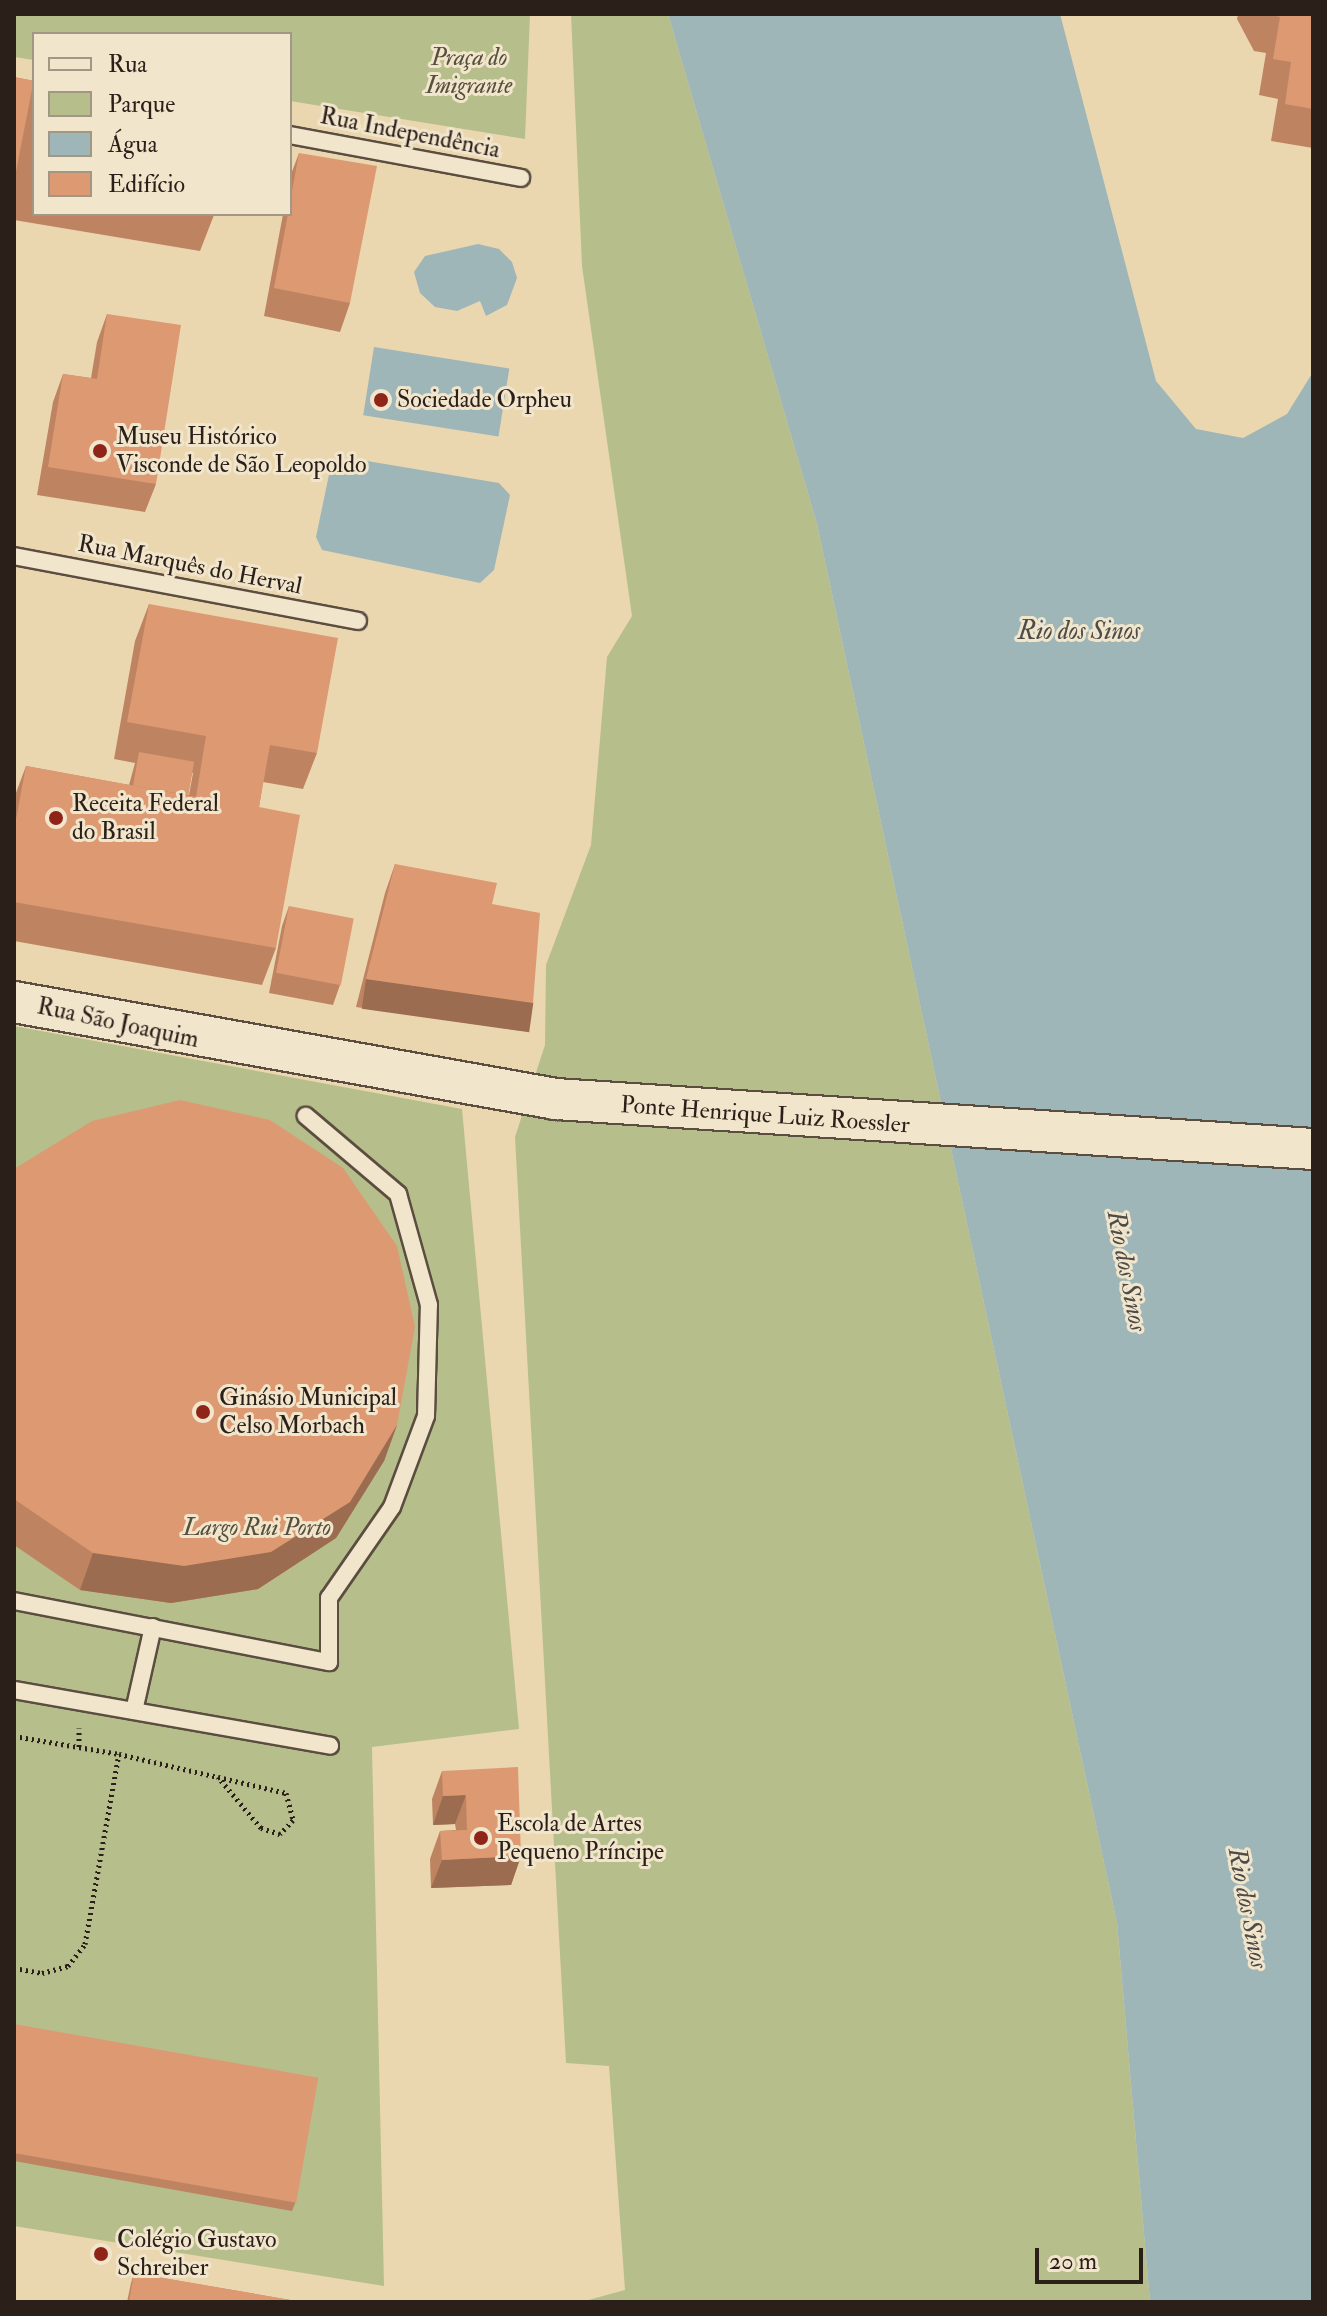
<!DOCTYPE html>
<meta charset="utf-8">
<style>
body{margin:0}
#map{position:relative;width:1327px;height:2316px;overflow:hidden;background:#ead7b0;font-family:"IM FELL Double Pica",serif}
div>[style]{position:absolute}
.green>*{inset:0;background:#b6be8b}
.water>*{inset:0;background:#9eb6b8;transform-origin:0 0}
.path>*{height:5px;margin-top:-2.5px;transform-origin:0;background:repeating-linear-gradient(90deg,#2b1f1a 0 2px,transparent 0 6px)}
.roads{filter:drop-shadow(2px 0 #5b4d40) drop-shadow(-2px 0 #5b4d40) drop-shadow(0 2px #5b4d40) drop-shadow(0 -2px #5b4d40)}
.service>*{height:16px;margin:-8px;padding:0 8px;transform-origin:8px;border-radius:8px;background:#f1e5cc}
.tertiary>*{height:40px;margin:-20px;padding:0 20px;transform-origin:20px;border-radius:20px;background:#f1e5cc}
.wall>*{inset:0;background:#be8462}
.shaded-wall>*{inset:0;background:#9b6c50;transform-origin:0 0}
.building>*{inset:0;background:#dd9a72;transform-origin:0 0}
.dots>*{width:22px;height:22px;translate:-50% -50%;box-sizing:border-box;border:4px solid #f1e5cc;border-radius:50%}
span{translate:-50% -50%;white-space:nowrap;text-align:center;line-height:1.15;-webkit-text-stroke:6px #f1e5cc;paint-order:stroke}
.park-label{font-size:24px;color:#554f3c;font-style:italic}
.street-label{font-size:24px;color:#2b1f1a}
.poi-label{font-size:24px;color:#2b1f1a}
.left{translate:0 -50%;text-align:left}
.water-label{font-size:26px;color:#4e4c49;font-style:italic}
.frame{position:absolute;inset:0;border:16px solid #2b1f1a;pointer-events:none}
.legend{position:absolute;left:32px;top:32px;width:260px;height:184px;box-sizing:border-box;background:#f1e5cc;border:2px solid #a29685;margin:0;padding:10px 14px;list-style:none;font-size:24px;color:#2b1f1a}
.legend li{display:flex;align-items:center;gap:16px;height:40px}
.legend b{width:40px;border:2px solid #a29685}
.scale{position:absolute;left:1035px;top:2248px;width:108px;height:36px;box-sizing:border-box;border:4px solid #2b1f1a;border-top:0;padding-left:10px;font-size:24px;line-height:28px;white-space:nowrap;color:#2b1f1a;-webkit-text-stroke:6px #f1e5cc;paint-order:stroke}
</style>
<div id="map">
<div class="green">
<div style="clip-path:polygon(14px 14px,530px 14px,525px 139px,290px 101px,290px 34px,34px 34px,34px 60px,14px 57px)"></div>
<div style="clip-path:polygon(571px 14px,668px 14px,817px 524px,1117px 1923px,1150px 2302px,581px 2302px,625px 2290px,609px 2066px,566px 2063px,515px 1137px,545px 1045px,546px 965px,591px 845px,607px 657px,632px 616px,582px 266px)"></div>
<div style="clip-path:polygon(14px 1026px,462px 1109px,519px 1729px,372px 1747px,384px 2286px,14px 2226px)"></div>
</div>
<div class="water">
<div style="clip-path:polygon(668px 14px,1060px 14px,1156px 381px,1196px 429px,1243px 438px,1287px 414px,1313px 372px,1313px 2302px,1150px 2302px,1117px 1923px,817px 524px)"></div>
<div style="clip-path:polygon(478px 244px,499px 249px,512px 262px,517px 278px,507px 305px,486px 316px,480px 301px,457px 311px,435px 307px,420px 293px,414px 272px,425px 256px)"></div>
<div style="left:374px;top:347px;width:137px;height:69px;rotate:9deg"></div>
<div style="clip-path:polygon(349px 458px,499px 483px,510px 495px,494px 570px,480px 583px,322px 550px,316px 537px,331px 465px)"></div>
</div>
<div class="path">
<div style="left:14px;top:1736px;width:107px;rotate:9.7deg"></div>
<div style="left:119px;top:1754px;width:102px;rotate:13.1deg"></div>
<div style="left:218px;top:1777px;width:70px;rotate:13.2deg"></div>
<div style="left:286px;top:1793px;width:28px;rotate:75deg"></div>
<div style="left:293px;top:1820px;width:19px;rotate:133deg"></div>
<div style="left:280px;top:1834px;width:20px;rotate:-162deg"></div>
<div style="left:261px;top:1828px;width:67px;rotate:-130.1deg"></div>
<div style="left:79px;top:1747px;width:19px;rotate:-90deg"></div>
<div style="left:14px;top:1968px;width:28px;rotate:10deg"></div>
<div style="left:42px;top:1973px;width:27px;rotate:-15deg"></div>
<div style="left:68px;top:1966px;width:28px;rotate:-52deg"></div>
<div style="left:85px;top:1944px;width:193px;rotate:-79.9deg"></div>
</div>
<div class="roads">
<div class="service">
<div style="left:290px;top:135px;width:235px;rotate:10.5deg"></div>
<div style="left:14px;top:556px;width:350px;rotate:10.7deg"></div>
<div style="left:14px;top:1601px;width:321px;rotate:11deg"></div>
<div style="left:329px;top:1662px;width:64px;rotate:-90deg"></div>
<div style="left:329px;top:1598px;width:111px;rotate:-55.3deg"></div>
<div style="left:392px;top:1507px;width:97px;rotate:-69.5deg"></div>
<div style="left:426px;top:1416px;width:111px;rotate:-88.5deg"></div>
<div style="left:429px;top:1305px;width:115px;rotate:-105.6deg"></div>
<div style="left:398px;top:1194px;width:121px;rotate:-139.7deg"></div>
<div style="left:14px;top:1690px;width:321px;rotate:10deg"></div>
<div style="left:134px;top:1711px;width:86px;rotate:-77.3deg"></div>
</div>
<div class="tertiary">
<div style="left:14px;top:1002px;width:551px;rotate:10.15deg"></div>
<div style="left:556px;top:1099px;width:759px;rotate:3.78deg"></div>
</div>
</div>
<div class="wall">
<div style="clip-path:polygon(1238px 14px,1313px 14px,1313px 148px,1271px 141px,1278px 99px,1259px 95px,1266px 53px,1254px 51px,1237px 19px)"></div>
<div style="clip-path:polygon(14px 77px,34px 81px,34px 214px,214px 215px,200px 251px,14px 220px)"></div>
<div style="clip-path:polygon(299px 153px,350px 303px,340px 332px,264px 316px,283px 214px,290px 214px,290px 177px)"></div>
<div style="clip-path:polygon(107px 314px,156px 484px,145px 512px,37px 495px,53px 402px,63px 374px,91px 378px,97px 342px)"></div>
<div style="clip-path:polygon(evenodd,149px 604px,317px 753px,303px 789px,263px 782px,259px 807px,276px 948px,262px 985px,14px 941px,14px 798px,26px 766px,129px 785px,135px 763px,114px 759px,135px 641px,149px 604px,192px 773px,193px 773px,189px 795px,188px 795px,192px 773px)"></div>
<div style="clip-path:polygon(395px 864px,492px 904px,533px 1003px,523px 1031px,356px 1007px,385px 893px)"></div>
<div style="clip-path:polygon(289px 906px,340px 985px,333px 1005px,269px 993px,282px 926px)"></div>
<div style="clip-path:polygon(14px 1169px,397px 1425px,384px 1461px,336px 1538px,258px 1589px,171px 1603px,80px 1590px,14px 1545px)"></div>
<div style="clip-path:polygon(442px 1771px,521px 1856px,511px 1885px,431px 1888px,430px 1859px,440px 1831px,456px 1830px,455px 1824px,433px 1825px,432px 1799px)"></div>
<div style="clip-path:polygon(14px 2024px,296px 2201px,292px 2211px,14px 2161px)"></div>
<div style="clip-path:polygon(134px 2273px,302px 2302px,127px 2302px,131px 2283px)"></div>
</div>
<div class="shaded-wall">
<div style="left:366px;top:979px;width:169px;height:30px;rotate:8deg"></div>
<div style="clip-path:polygon(397px 1425px,384px 1461px,336px 1538px,258px 1589px,171px 1603px,80px 1590px,93px 1553px)"></div>
<div style="clip-path:polygon(466px 1795px,455px 1824px,433px 1825px,443px 1796px)"></div>
<div style="clip-path:polygon(521px 1856px,511px 1885px,431px 1888px,442px 1860px)"></div>
</div>
<div class="building">
<div style="clip-path:polygon(1267px 14px,1313px 14px,1313px 109px,1285px 104px,1291px 62px,1273px 59px,1280px 17px)"></div>
<div style="left:14px;top:77px;width:20px;height:104px;rotate:11deg"></div>
<div style="clip-path:polygon(299px 153px,377px 166px,350px 303px,274px 288px,288px 214px,290px 214px,290px 202px)"></div>
<div style="clip-path:polygon(107px 314px,181px 325px,156px 484px,48px 467px,63px 374px,97px 379px)"></div>
<div style="clip-path:polygon(149px 604px,338px 638px,317px 753px,270px 745px,259px 807px,300px 815px,276px 948px,14px 902px,14px 830px,26px 766px,196px 797px,206px 736px,127px 722px)"></div>
<div style="left:139px;top:752px;width:56px;height:34px;rotate:10deg"></div>
<div style="clip-path:polygon(395px 864px,497px 883px,492px 904px,540px 913px,533px 1003px,366px 979px)"></div>
<div style="left:289px;top:906px;width:66px;height:68px;rotate:11deg"></div>
<div style="clip-path:polygon(180px 1100px,270px 1120px,343px 1168px,397px 1246px,415px 1327px,397px 1425px,350px 1502px,271px 1552px,184px 1566px,93px 1553px,17px 1501px,14px 1497px,14px 1169px,92px 1121px)"></div>
<div style="clip-path:polygon(518px 1767px,521px 1856px,442px 1860px,440px 1831px,467px 1830px,466px 1795px,443px 1796px,442px 1771px)"></div>
<div style="left:14px;top:2024px;width:309px;height:127px;rotate:10deg"></div>
<div style="clip-path:polygon(134px 2273px,302px 2302px,129px 2302px)"></div>
</div>
<div class="dots">
<div style="left:381px;top:400px;background:#8f2418"></div>
<div style="left:100px;top:451px;background:#8f2418"></div>
<div style="left:56px;top:818px;background:#8f2418"></div>
<div style="left:203px;top:1412px;background:#8f2418"></div>
<div style="left:481px;top:1838px;background:#8f2418"></div>
<div style="left:101px;top:2254px;background:#8f2418"></div>
</div>
<div class="park-label">
<span style="left:469px;top:72px">Praça do<br>Imigrante</span>
<span style="left:257px;top:1528px">Largo Rui Porto</span>
</div>
<div class="street-label">
<span style="left:410px;top:133px;rotate:11deg">Rua Independência</span>
<span style="left:190px;top:565px;rotate:11deg">Rua Marquês do Herval</span>
<span style="left:118px;top:1023px;rotate:12deg">Rua São Joaquim</span>
<span style="left:765px;top:1115px;rotate:4deg">Ponte Henrique Luiz Roessler</span>
</div>
<div class="poi-label">
<span class="left" style="left:397px;top:400px">Sociedade Orpheu</span>
<span class="left" style="left:116px;top:451px">Museu Histórico<br>Visconde de São Leopoldo</span>
<span class="left" style="left:72px;top:818px">Receita Federal<br>do Brasil</span>
<span class="left" style="left:219px;top:1412px">Ginásio Municipal<br>Celso Morbach</span>
<span class="left" style="left:497px;top:1838px">Escola de Artes<br>Pequeno Príncipe</span>
<span class="left" style="left:117px;top:2254px">Colégio Gustavo<br>Schreiber</span>
</div>
<div class="water-label">
<span style="left:1079px;top:632px">Rio dos Sinos</span>
<span style="left:1126px;top:1271px;rotate:79deg">Rio dos Sinos</span>
<span style="left:1247px;top:1908px;rotate:79deg">Rio dos Sinos</span>
</div>
<div class="frame"></div>
<ul class="legend">
<li><b style="height:10px;background:#f1e5cc"></b>Rua</li>
<li><b style="height:22px;background:#b6be8b"></b>Parque</li>
<li><b style="height:22px;background:#9eb6b8"></b>Água</li>
<li><b style="height:22px;background:#dd9a72"></b>Edifício</li>
</ul>
<div class="scale">20 m</div>
</div>
